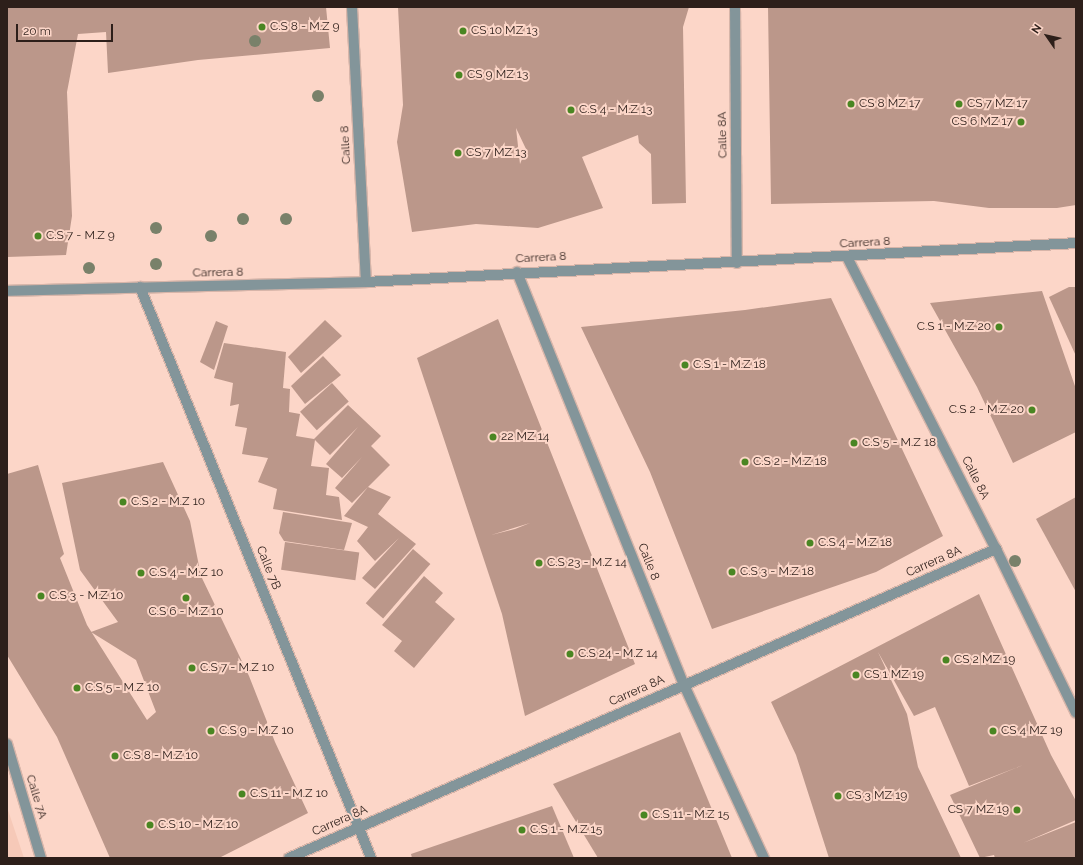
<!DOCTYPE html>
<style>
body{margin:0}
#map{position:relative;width:1083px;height:865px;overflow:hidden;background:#fcd6c8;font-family:Raleway,sans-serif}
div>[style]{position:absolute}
.built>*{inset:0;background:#f6c9b8}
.building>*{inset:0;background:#bb978a;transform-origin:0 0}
.roads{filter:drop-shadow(1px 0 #d7b5a9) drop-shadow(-1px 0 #d7b5a9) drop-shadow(0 1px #d7b5a9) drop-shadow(0 -1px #d7b5a9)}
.minor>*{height:10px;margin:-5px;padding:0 5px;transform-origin:5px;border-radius:5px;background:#83959a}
.tertiary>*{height:10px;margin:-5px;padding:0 5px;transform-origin:5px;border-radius:5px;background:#83959a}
.trees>*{width:12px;height:12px;margin:-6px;border-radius:50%;background:#79816a}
.dots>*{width:11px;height:11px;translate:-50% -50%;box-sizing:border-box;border:2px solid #fcd6c8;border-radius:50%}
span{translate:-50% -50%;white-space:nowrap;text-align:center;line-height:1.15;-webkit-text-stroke:4px #fcd6c8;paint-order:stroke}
.poi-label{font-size:12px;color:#2d1f1a}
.left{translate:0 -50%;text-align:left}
.right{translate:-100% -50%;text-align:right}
.street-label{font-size:12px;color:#2d1f1a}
.frame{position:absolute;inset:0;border:8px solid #2d1f1a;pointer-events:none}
.north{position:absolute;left:1027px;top:16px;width:40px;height:40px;-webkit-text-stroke:3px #fcd6c8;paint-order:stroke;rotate:304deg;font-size:11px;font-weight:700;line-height:16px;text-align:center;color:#2d1f1a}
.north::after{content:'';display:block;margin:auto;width:14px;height:18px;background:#2d1f1a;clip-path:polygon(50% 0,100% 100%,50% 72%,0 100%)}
.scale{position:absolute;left:16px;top:24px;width:97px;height:18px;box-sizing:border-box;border:2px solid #2d1f1a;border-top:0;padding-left:5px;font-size:12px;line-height:14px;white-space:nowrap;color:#2d1f1a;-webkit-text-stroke:3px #fcd6c8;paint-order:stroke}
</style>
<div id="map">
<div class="built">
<div style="clip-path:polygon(7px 807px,24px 858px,7px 858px)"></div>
</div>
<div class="building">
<div style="clip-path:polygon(7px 7px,326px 7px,330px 48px,198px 60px,108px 73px,106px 32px,78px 34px,67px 92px,72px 216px,66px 255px,7px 257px)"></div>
<div style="clip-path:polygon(evenodd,398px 7px,689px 7px,683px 27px,686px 203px,652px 204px,651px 154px,639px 143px,638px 135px,582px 157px,603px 208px,538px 228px,476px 224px,412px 232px,397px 142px,403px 105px,398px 7px,516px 128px,526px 149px,520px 164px,516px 128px)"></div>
<div style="clip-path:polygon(768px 7px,1076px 7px,1076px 205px,1057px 208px,989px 208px,934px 201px,771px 204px)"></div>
<div style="clip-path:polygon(1069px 287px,1076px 287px,1076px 356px,1049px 297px)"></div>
<div style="clip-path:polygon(1042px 291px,1076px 389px,1076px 432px,1013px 463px,977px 387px,930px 303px)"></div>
<div style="clip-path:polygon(831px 298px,943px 536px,876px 572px,712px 629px,650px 472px,581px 327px,745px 310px)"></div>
<div style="clip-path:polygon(evenodd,498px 319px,635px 664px,525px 716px,502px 614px,417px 358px,498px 319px,530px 523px,515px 529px,491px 535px,530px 523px)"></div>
<div style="clip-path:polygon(325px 320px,342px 336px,301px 373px,288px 357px)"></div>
<div style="clip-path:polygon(216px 321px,228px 326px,214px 370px,200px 362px)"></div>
<div style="clip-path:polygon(224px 343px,286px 352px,283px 388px,290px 389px,289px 412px,300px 414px,296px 436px,314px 439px,348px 405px,381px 436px,371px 446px,390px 465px,368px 487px,391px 497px,378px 514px,416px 544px,375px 589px,362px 578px,399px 538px,375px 561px,357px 541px,368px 527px,344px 516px,368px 487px,352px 503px,335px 488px,362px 457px,342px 478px,326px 464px,358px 427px,330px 455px,315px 440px,311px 466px,329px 468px,326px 495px,339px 497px,342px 520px,273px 509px,277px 489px,258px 482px,268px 458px,242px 454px,247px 428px,235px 426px,239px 404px,230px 406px,233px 383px,214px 378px)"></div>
<div style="clip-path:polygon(323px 356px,341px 375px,305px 404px,291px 386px)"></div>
<div style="left:332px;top:383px;width:25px;height:43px;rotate:48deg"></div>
<div style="clip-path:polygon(163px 462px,190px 521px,201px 576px,249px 676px,275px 742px,308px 813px,219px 858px,110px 858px,57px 737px,7px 655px,7px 474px,38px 465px,64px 554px,60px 558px,87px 625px,147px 720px,156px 712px,136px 660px,91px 632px,118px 622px,80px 570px,62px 483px)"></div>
<div style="clip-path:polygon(1076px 497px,1076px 592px,1036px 519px)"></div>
<div style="clip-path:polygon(283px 512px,352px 523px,344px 550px,284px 541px,279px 533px)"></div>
<div style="left:285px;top:542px;width:75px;height:28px;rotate:8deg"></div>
<div style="left:413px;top:549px;width:23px;height:72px;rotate:41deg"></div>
<div style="clip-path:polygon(424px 576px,443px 593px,435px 602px,455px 619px,414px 668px,394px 651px,402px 641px,382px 625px)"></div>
<div style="clip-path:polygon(979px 594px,1051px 755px,1076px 801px,1076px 820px,1023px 843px,1076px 822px,1076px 858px,995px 858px,994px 855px,980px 858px,950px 795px,1023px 765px,969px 786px,935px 707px,914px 716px,878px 652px,907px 714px,918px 767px,961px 858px,829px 858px,796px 755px,771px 702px)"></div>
<div style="clip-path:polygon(680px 732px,732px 858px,598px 858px,553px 784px)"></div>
<div style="clip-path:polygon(552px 806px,574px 858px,412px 858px,411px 854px)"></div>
</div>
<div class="roads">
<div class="minor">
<div style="left:352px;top:7px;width:275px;rotate:87.1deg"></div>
<div style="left:735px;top:7px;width:256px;rotate:89.6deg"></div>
<div style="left:847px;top:257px;width:328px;rotate:63deg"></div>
<div style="left:996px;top:549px;width:182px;rotate:64deg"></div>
<div style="left:517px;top:272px;width:445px;rotate:68deg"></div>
<div style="left:684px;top:685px;width:191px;rotate:65.2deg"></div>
<div style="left:140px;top:287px;width:616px;rotate:67.97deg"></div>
<div style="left:7px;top:744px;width:119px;rotate:73.4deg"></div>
<div style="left:289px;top:858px;width:772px;rotate:-23.61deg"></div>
</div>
<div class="tertiary">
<div style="left:7px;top:291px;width:359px;rotate:-1.4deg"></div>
<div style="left:366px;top:282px;width:711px;rotate:-3.14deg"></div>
</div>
</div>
<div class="trees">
<div style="left:255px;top:41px"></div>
<div style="left:318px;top:96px"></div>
<div style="left:243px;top:219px"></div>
<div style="left:286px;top:219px"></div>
<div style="left:156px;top:228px"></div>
<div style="left:211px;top:236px"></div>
<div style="left:156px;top:264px"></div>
<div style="left:89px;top:268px"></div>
<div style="left:1015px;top:561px"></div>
</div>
<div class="dots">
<div style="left:262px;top:27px;background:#4a8623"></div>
<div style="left:463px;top:31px;background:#4a8623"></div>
<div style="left:459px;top:75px;background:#4a8623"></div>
<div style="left:851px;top:104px;background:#4a8623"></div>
<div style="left:959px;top:104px;background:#4a8623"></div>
<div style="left:571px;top:110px;background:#4a8623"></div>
<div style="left:1021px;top:122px;background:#4a8623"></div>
<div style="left:458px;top:153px;background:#4a8623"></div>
<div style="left:38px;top:236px;background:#4a8623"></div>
<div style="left:999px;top:327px;background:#4a8623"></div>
<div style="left:685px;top:365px;background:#4a8623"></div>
<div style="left:1032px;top:410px;background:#4a8623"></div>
<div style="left:493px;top:437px;background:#4a8623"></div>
<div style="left:854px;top:443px;background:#4a8623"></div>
<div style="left:745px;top:462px;background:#4a8623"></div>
<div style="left:123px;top:502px;background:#4a8623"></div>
<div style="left:810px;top:543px;background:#4a8623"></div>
<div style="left:539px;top:563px;background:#4a8623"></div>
<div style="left:732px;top:572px;background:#4a8623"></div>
<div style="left:141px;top:573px;background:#4a8623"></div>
<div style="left:41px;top:596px;background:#4a8623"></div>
<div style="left:186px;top:598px;background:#4a8623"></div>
<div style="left:570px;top:654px;background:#4a8623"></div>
<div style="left:946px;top:660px;background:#4a8623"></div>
<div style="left:192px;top:668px;background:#4a8623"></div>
<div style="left:856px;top:675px;background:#4a8623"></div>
<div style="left:77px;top:688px;background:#4a8623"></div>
<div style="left:211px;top:731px;background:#4a8623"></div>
<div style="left:993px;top:731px;background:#4a8623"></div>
<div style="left:115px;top:756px;background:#4a8623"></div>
<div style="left:242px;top:794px;background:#4a8623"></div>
<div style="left:838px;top:796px;background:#4a8623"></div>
<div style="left:1017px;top:810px;background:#4a8623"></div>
<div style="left:644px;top:815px;background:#4a8623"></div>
<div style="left:150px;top:825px;background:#4a8623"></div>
<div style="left:522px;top:830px;background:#4a8623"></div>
</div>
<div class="poi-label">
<span class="left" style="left:270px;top:27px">C.S 8 - M.Z 9</span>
<span class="left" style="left:471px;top:31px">CS 10 MZ 13</span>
<span class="left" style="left:467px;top:75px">CS 9 MZ 13</span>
<span class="left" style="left:859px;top:104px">CS 8 MZ 17</span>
<span class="left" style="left:967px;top:104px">CS 7 MZ 17</span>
<span class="left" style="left:579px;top:110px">C.S 4 - M.Z 13</span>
<span class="right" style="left:1013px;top:122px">CS 6 MZ 17</span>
<span class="left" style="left:466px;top:153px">CS 7 MZ 13</span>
<span class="left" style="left:46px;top:236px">C.S 7 - M.Z 9</span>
<span class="right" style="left:991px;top:327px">C.S 1 - M.Z 20</span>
<span class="left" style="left:693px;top:365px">C.S 1 - M.Z 18</span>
<span class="right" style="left:1024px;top:410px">C.S 2 - M.Z 20</span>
<span class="left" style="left:501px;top:437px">22 MZ 14</span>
<span class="left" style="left:862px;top:443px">C.S 5 - M.Z 18</span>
<span class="left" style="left:753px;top:462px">C.S 2 - M.Z 18</span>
<span class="left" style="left:131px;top:502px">C.S 2 - M.Z 10</span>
<span class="left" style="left:818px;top:543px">C.S 4 - M.Z 18</span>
<span class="left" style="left:547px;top:563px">C.S 23 - M.Z 14</span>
<span class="left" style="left:740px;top:572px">C.S 3 - M.Z 18</span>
<span class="left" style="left:149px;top:573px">C.S 4 - M.Z 10</span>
<span class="left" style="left:49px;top:596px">C.S 3 - M.Z 10</span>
<span style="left:186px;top:612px">C.S 6 - M.Z 10</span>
<span class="left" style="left:578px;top:654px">C.S 24 - M.Z 14</span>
<span class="left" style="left:954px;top:660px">CS 2 MZ 19</span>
<span class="left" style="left:200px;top:668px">C.S 7 - M.Z 10</span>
<span class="left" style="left:864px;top:675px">CS 1 MZ 19</span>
<span class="left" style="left:85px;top:688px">C.S 5 - M.Z 10</span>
<span class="left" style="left:219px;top:731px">C.S 9 - M.Z 10</span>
<span class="left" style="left:1001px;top:731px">CS 4 MZ 19</span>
<span class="left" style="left:123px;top:756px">C.S 8 - M.Z 10</span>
<span class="left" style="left:250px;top:794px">C.S 11 - M.Z 10</span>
<span class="left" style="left:846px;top:796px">CS 3 MZ 19</span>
<span class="right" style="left:1009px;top:810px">CS 7 MZ 19</span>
<span class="left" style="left:652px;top:815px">C.S 11 - M.Z 15</span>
<span class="left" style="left:158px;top:825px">C.S 10 - M.Z 10</span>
<span class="left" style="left:530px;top:830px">C.S 1 - M.Z 15</span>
</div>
<div class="street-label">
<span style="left:723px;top:135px;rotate:-91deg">Calle 8A</span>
<span style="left:346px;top:145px;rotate:-93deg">Calle 8</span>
<span style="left:865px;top:243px;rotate:-3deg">Carrera 8</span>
<span style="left:541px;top:258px;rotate:-3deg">Carrera 8</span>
<span style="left:218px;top:273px;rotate:-1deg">Carrera 8</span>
<span style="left:975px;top:478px;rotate:63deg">Calle 8A</span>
<span style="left:648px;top:562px;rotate:68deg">Calle 8</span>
<span style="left:934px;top:562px;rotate:-24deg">Carrera 8A</span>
<span style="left:268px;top:568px;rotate:68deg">Calle 7B</span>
<span style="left:637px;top:691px;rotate:-24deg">Carrera 8A</span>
<span style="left:36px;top:797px;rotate:73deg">Calle 7A</span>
<span style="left:340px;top:821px;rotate:-24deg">Carrera 8A</span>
</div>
<div class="frame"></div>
<div class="north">N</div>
<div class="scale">20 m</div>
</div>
